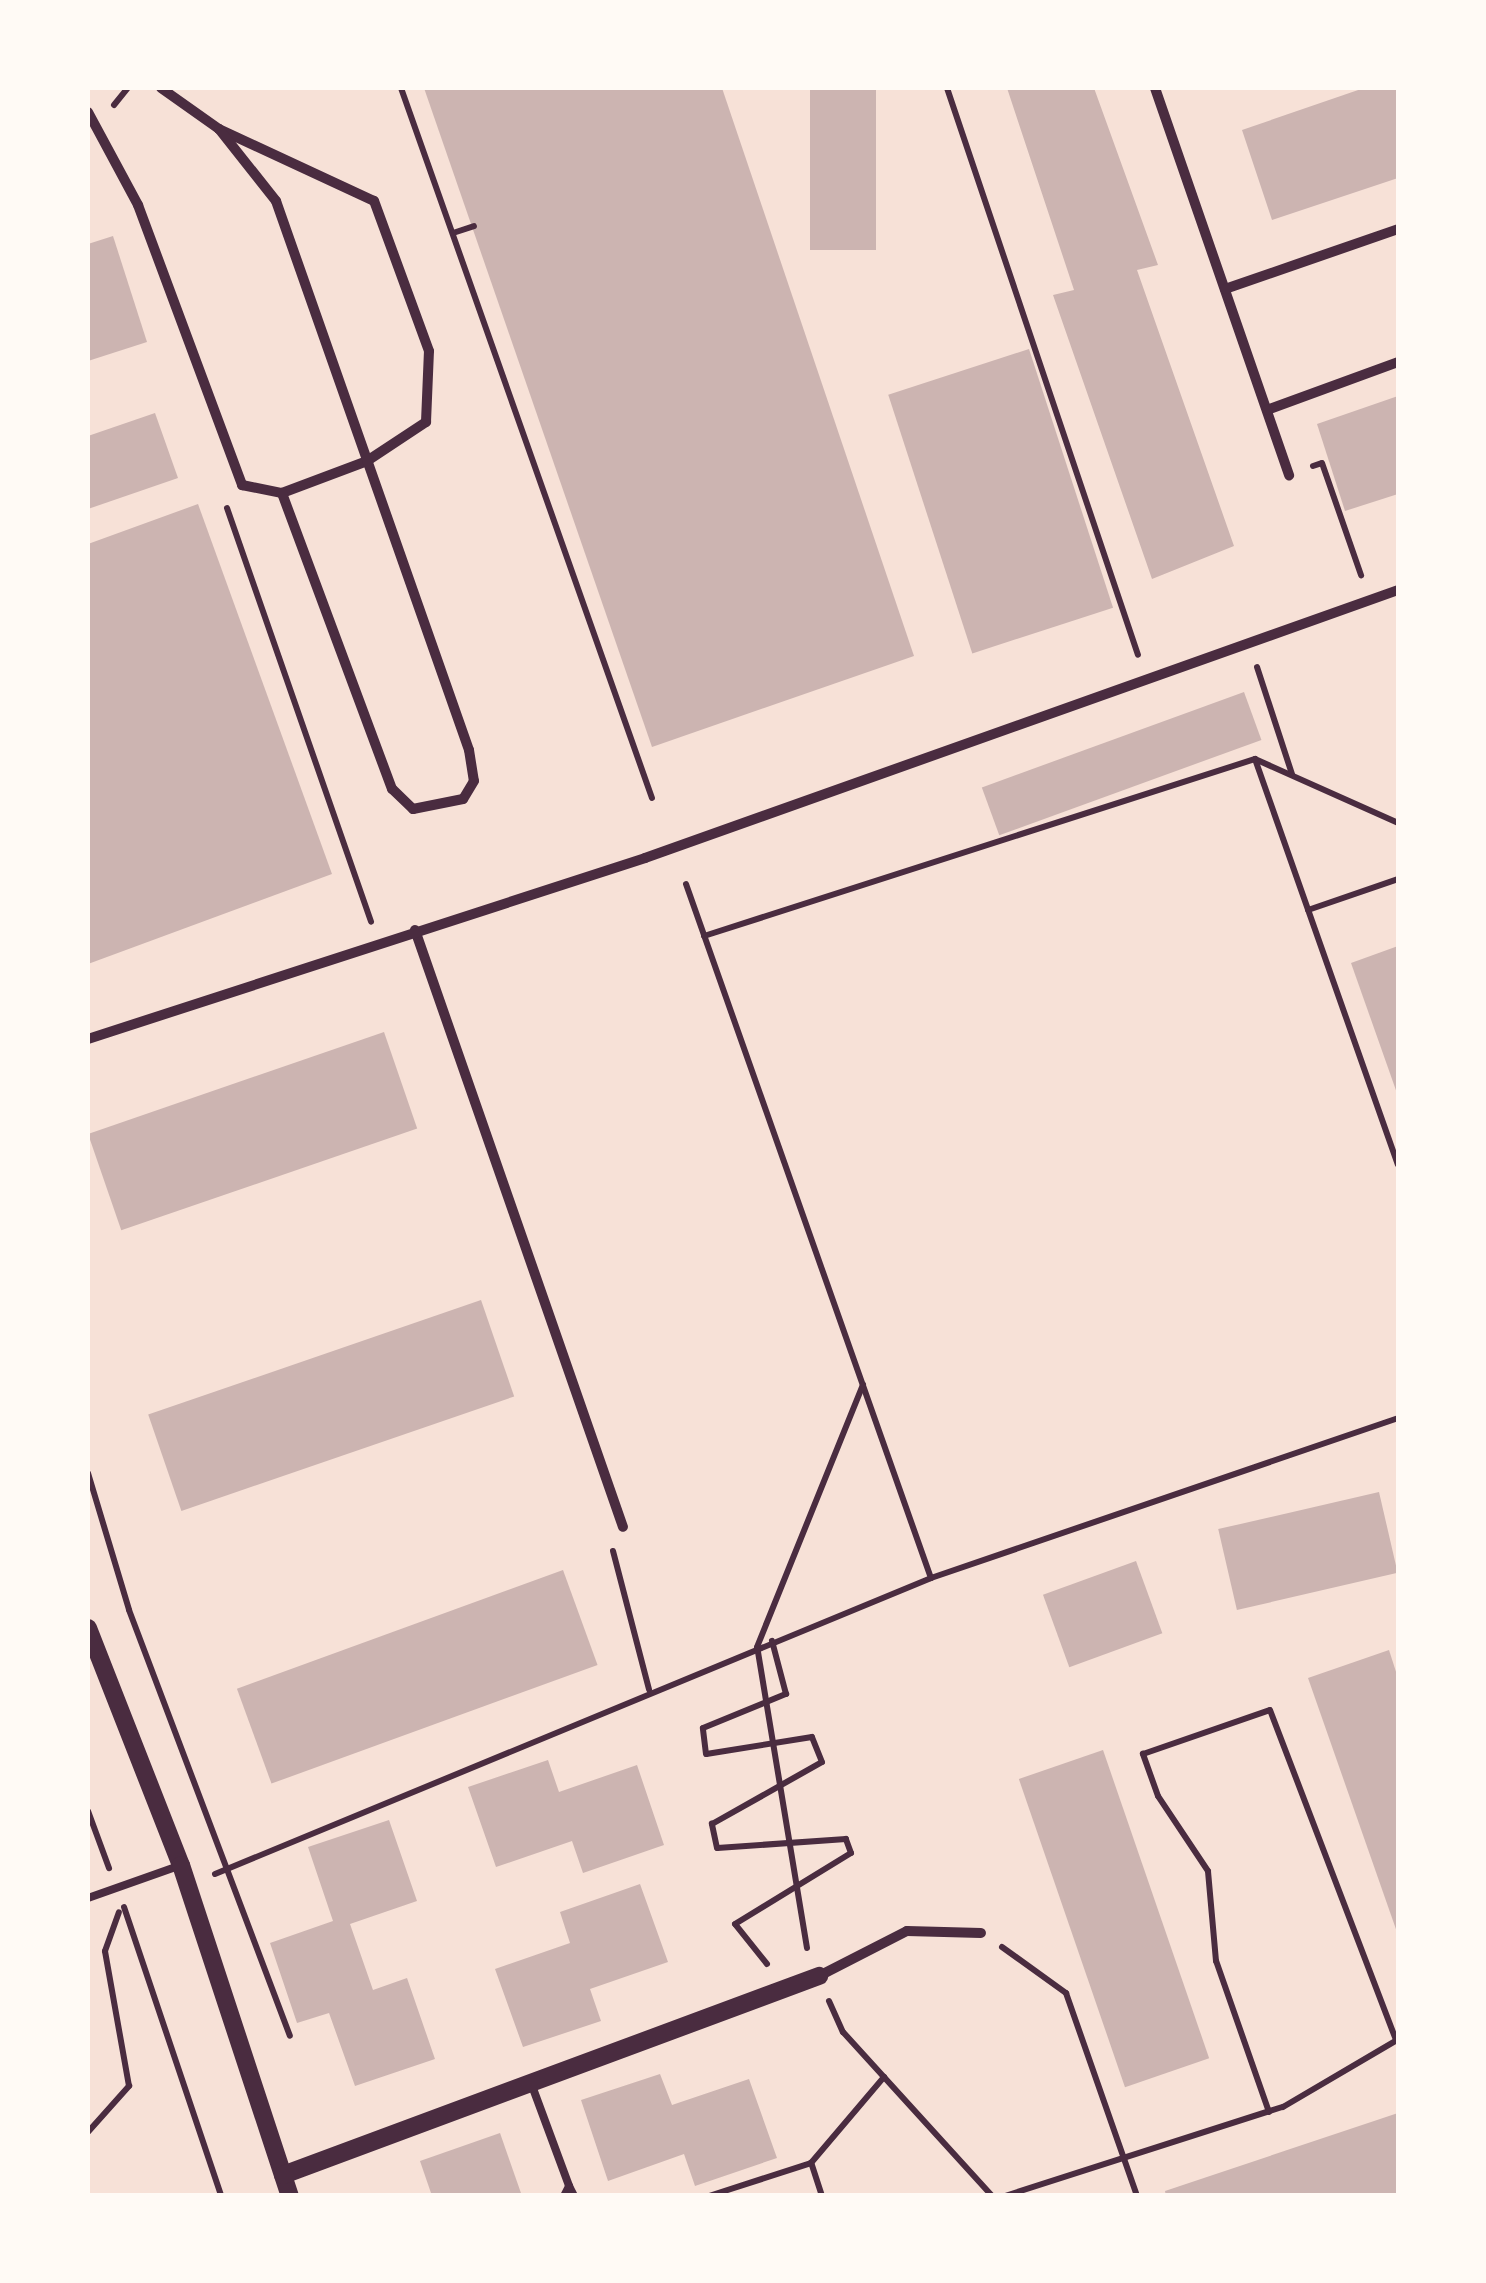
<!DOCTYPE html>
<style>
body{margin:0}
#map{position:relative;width:1486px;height:2283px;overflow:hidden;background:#f7e1d7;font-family:Karla,sans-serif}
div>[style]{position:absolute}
.building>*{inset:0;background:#ccb4b1;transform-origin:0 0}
.path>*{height:6px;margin:-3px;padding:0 3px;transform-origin:3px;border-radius:3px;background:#4a2c40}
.service>*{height:8px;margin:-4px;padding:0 4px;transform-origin:4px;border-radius:4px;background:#4a2c40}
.minor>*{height:10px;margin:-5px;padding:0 5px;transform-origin:5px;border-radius:5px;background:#4a2c40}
.tertiary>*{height:18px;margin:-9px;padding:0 9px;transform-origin:9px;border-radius:9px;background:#4a2c40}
span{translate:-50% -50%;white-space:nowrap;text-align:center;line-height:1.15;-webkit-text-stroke:8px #fffaf5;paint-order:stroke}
.frame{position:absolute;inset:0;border:90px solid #fffaf5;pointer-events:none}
</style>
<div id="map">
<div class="building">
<div style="clip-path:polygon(424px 88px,722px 88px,914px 656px,652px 747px)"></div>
<div style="left:810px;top:88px;width:66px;height:162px"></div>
<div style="clip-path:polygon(1007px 88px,1094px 88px,1158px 265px,1137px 270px,1234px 546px,1152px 579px,1053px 295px,1074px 290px)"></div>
<div style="clip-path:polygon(1364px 88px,1398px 88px,1398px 178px,1272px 220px,1242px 130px)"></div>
<div style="clip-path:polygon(113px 236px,147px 342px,88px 361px,88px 244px)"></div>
<div style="left:1029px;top:349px;width:272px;height:148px;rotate:72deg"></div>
<div style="clip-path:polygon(1398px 396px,1398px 494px,1345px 511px,1317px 424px)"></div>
<div style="clip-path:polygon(155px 413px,178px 478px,88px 509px,88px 436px)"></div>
<div style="clip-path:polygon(198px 504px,332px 874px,88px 964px,88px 544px)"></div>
<div style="left:1244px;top:692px;width:51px;height:279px;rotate:70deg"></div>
<div style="clip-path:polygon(1398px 946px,1398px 1096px,1351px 963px)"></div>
<div style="left:384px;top:1032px;width:102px;height:313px;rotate:71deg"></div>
<div style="left:481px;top:1300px;width:102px;height:352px;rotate:71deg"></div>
<div style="left:1379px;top:1492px;width:83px;height:165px;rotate:77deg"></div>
<div style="left:1136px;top:1561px;width:77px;height:99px;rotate:70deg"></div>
<div style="left:563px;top:1570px;width:101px;height:347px;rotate:70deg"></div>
<div style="clip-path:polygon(1389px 1650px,1398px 1678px,1398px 1935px,1308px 1678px)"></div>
<div style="left:1103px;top:1750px;width:326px;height:89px;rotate:71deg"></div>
<div style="clip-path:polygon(548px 1760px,559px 1792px,637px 1765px,664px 1845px,583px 1873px,572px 1841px,496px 1867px,468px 1787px)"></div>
<div style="clip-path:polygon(389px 1820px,417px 1901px,350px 1924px,373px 1990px,407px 1978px,435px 2059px,355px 2086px,329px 2013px,297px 2023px,270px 1943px,333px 1921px,308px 1847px)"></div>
<div style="clip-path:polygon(640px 1884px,668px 1962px,590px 1989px,601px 2021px,523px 2047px,495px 1969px,570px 1943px,560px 1912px)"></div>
<div style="clip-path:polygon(660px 2074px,672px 2105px,749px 2079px,777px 2158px,695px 2186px,684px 2154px,608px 2181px,581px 2100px)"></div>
<div style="clip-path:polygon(1398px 2113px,1398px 2196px,1166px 2196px,1165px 2191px)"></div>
<div style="clip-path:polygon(500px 2133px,522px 2196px,432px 2196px,420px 2161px)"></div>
</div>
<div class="path">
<div style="left:401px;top:88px;width:753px;rotate:70.53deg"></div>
<div style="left:947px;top:88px;width:598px;rotate:71.38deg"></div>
<div style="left:114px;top:105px;width:22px;rotate:-51deg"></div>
<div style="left:453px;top:233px;width:22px;rotate:-18deg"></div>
<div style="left:1313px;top:466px;width:9px;rotate:-18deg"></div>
<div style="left:1322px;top:463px;width:119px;rotate:70.8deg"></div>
<div style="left:227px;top:508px;width:438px;rotate:70.8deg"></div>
<div style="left:1257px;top:667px;width:113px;rotate:71.9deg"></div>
<div style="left:1255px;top:759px;width:157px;rotate:24.1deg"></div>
<div style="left:686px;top:884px;width:736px;rotate:70.56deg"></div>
<div style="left:1308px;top:910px;width:95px;rotate:-19deg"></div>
<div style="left:704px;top:936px;width:579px;rotate:-17.81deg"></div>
<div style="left:1255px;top:759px;width:430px;rotate:70.6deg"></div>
<div style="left:88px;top:1473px;width:143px;rotate:73.3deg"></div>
<div style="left:129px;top:1610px;width:455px;rotate:69.3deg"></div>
<div style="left:613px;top:1551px;width:143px;rotate:75.4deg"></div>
<div style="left:88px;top:1811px;width:61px;rotate:69.8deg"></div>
<div style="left:215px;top:1874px;width:775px;rotate:-22.46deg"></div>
<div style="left:931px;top:1578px;width:494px;rotate:-18.9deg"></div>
<div style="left:124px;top:1907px;width:305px;rotate:71.4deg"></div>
<div style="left:1002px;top:1947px;width:79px;rotate:35.7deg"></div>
<div style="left:1066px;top:1993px;width:215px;rotate:70.7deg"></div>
<div style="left:807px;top:1948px;width:305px;rotate:-99.4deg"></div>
<div style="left:757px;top:1647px;width:283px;rotate:-68deg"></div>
<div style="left:767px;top:1964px;width:51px;rotate:-128.7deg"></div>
<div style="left:735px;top:1924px;width:136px;rotate:-31.5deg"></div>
<div style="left:851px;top:1853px;width:15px;rotate:-110deg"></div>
<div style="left:846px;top:1839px;width:129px;rotate:176deg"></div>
<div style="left:717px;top:1848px;width:25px;rotate:-102deg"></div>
<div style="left:712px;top:1824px;width:126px;rotate:-29.4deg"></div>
<div style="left:822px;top:1762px;width:27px;rotate:-112deg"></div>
<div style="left:812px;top:1737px;width:107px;rotate:170.9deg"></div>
<div style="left:706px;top:1754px;width:26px;rotate:-97deg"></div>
<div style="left:703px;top:1728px;width:90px;rotate:-22.3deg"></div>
<div style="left:786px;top:1694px;width:55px;rotate:-104.8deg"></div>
<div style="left:829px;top:2001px;width:34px;rotate:66deg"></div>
<div style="left:843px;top:2032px;width:222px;rotate:47.7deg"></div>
<div style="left:1269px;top:2112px;width:160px;rotate:-109.3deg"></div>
<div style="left:1216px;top:1961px;width:90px;rotate:-95.1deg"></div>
<div style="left:1208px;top:1871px;width:90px;rotate:-123.7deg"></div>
<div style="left:1158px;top:1796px;width:45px;rotate:-109.7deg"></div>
<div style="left:1143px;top:1754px;width:134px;rotate:-19.1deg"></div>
<div style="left:1270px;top:1710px;width:353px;rotate:69.1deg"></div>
<div style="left:88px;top:2132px;width:62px;rotate:-48.3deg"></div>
<div style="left:129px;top:2086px;width:137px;rotate:-100.1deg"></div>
<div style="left:105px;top:1951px;width:41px;rotate:-70.3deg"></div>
<div style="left:687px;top:2196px;width:18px"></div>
<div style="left:709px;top:2196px;width:107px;rotate:-17.9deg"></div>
<div style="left:822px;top:2196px;width:35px;rotate:-108deg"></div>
<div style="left:811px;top:2163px;width:113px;rotate:-49.7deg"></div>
<div style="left:1005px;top:2196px;width:292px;rotate:-17.8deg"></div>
<div style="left:1283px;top:2107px;width:132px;rotate:-30.4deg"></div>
</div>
<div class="service">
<div style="left:88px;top:1898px;width:99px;rotate:-19.5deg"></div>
<div style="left:531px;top:2083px;width:110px;rotate:69.7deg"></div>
<div style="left:564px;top:2196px;width:11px;rotate:-63deg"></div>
<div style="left:569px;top:2186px;width:11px;rotate:63deg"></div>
</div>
<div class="minor">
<div style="left:1155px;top:88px;width:410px;rotate:70.9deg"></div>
<div style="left:88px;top:112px;width:106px;rotate:61.7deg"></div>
<div style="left:138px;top:205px;width:299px;rotate:69.6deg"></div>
<div style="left:242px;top:485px;width:41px;rotate:11.3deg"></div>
<div style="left:282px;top:493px;width:91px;rotate:-20.6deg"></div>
<div style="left:367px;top:461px;width:71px;rotate:-33.5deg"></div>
<div style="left:426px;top:422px;width:71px;rotate:-87.6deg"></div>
<div style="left:429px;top:351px;width:160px;rotate:-110.1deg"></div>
<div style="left:374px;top:201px;width:171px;rotate:-155.1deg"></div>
<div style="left:219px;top:129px;width:71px;rotate:-144.7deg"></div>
<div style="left:219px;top:129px;width:92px;rotate:51.6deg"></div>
<div style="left:276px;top:201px;width:582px;rotate:70.63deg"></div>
<div style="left:469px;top:750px;width:31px;rotate:81deg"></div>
<div style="left:474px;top:781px;width:21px;rotate:121deg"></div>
<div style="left:463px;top:799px;width:51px;rotate:168.7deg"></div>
<div style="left:413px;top:809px;width:29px;rotate:-136deg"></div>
<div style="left:392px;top:789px;width:316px;rotate:-110.4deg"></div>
<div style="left:1225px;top:289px;width:183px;rotate:-19.1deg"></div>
<div style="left:1267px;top:410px;width:140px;rotate:-20.1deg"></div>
<div style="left:415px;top:930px;width:632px;rotate:70.79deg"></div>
<div style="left:88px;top:1039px;width:586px;rotate:-18deg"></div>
<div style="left:645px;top:858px;width:799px;rotate:-19.59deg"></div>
<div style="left:819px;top:1976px;width:99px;rotate:-27.1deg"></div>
<div style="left:907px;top:1931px;width:74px;rotate:1.5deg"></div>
</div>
<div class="tertiary">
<div style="left:88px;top:1628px;width:255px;rotate:68.6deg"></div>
<div style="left:181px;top:1865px;width:348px;rotate:71.8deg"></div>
<div style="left:283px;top:2175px;width:572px;rotate:-20.37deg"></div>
</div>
<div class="frame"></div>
</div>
